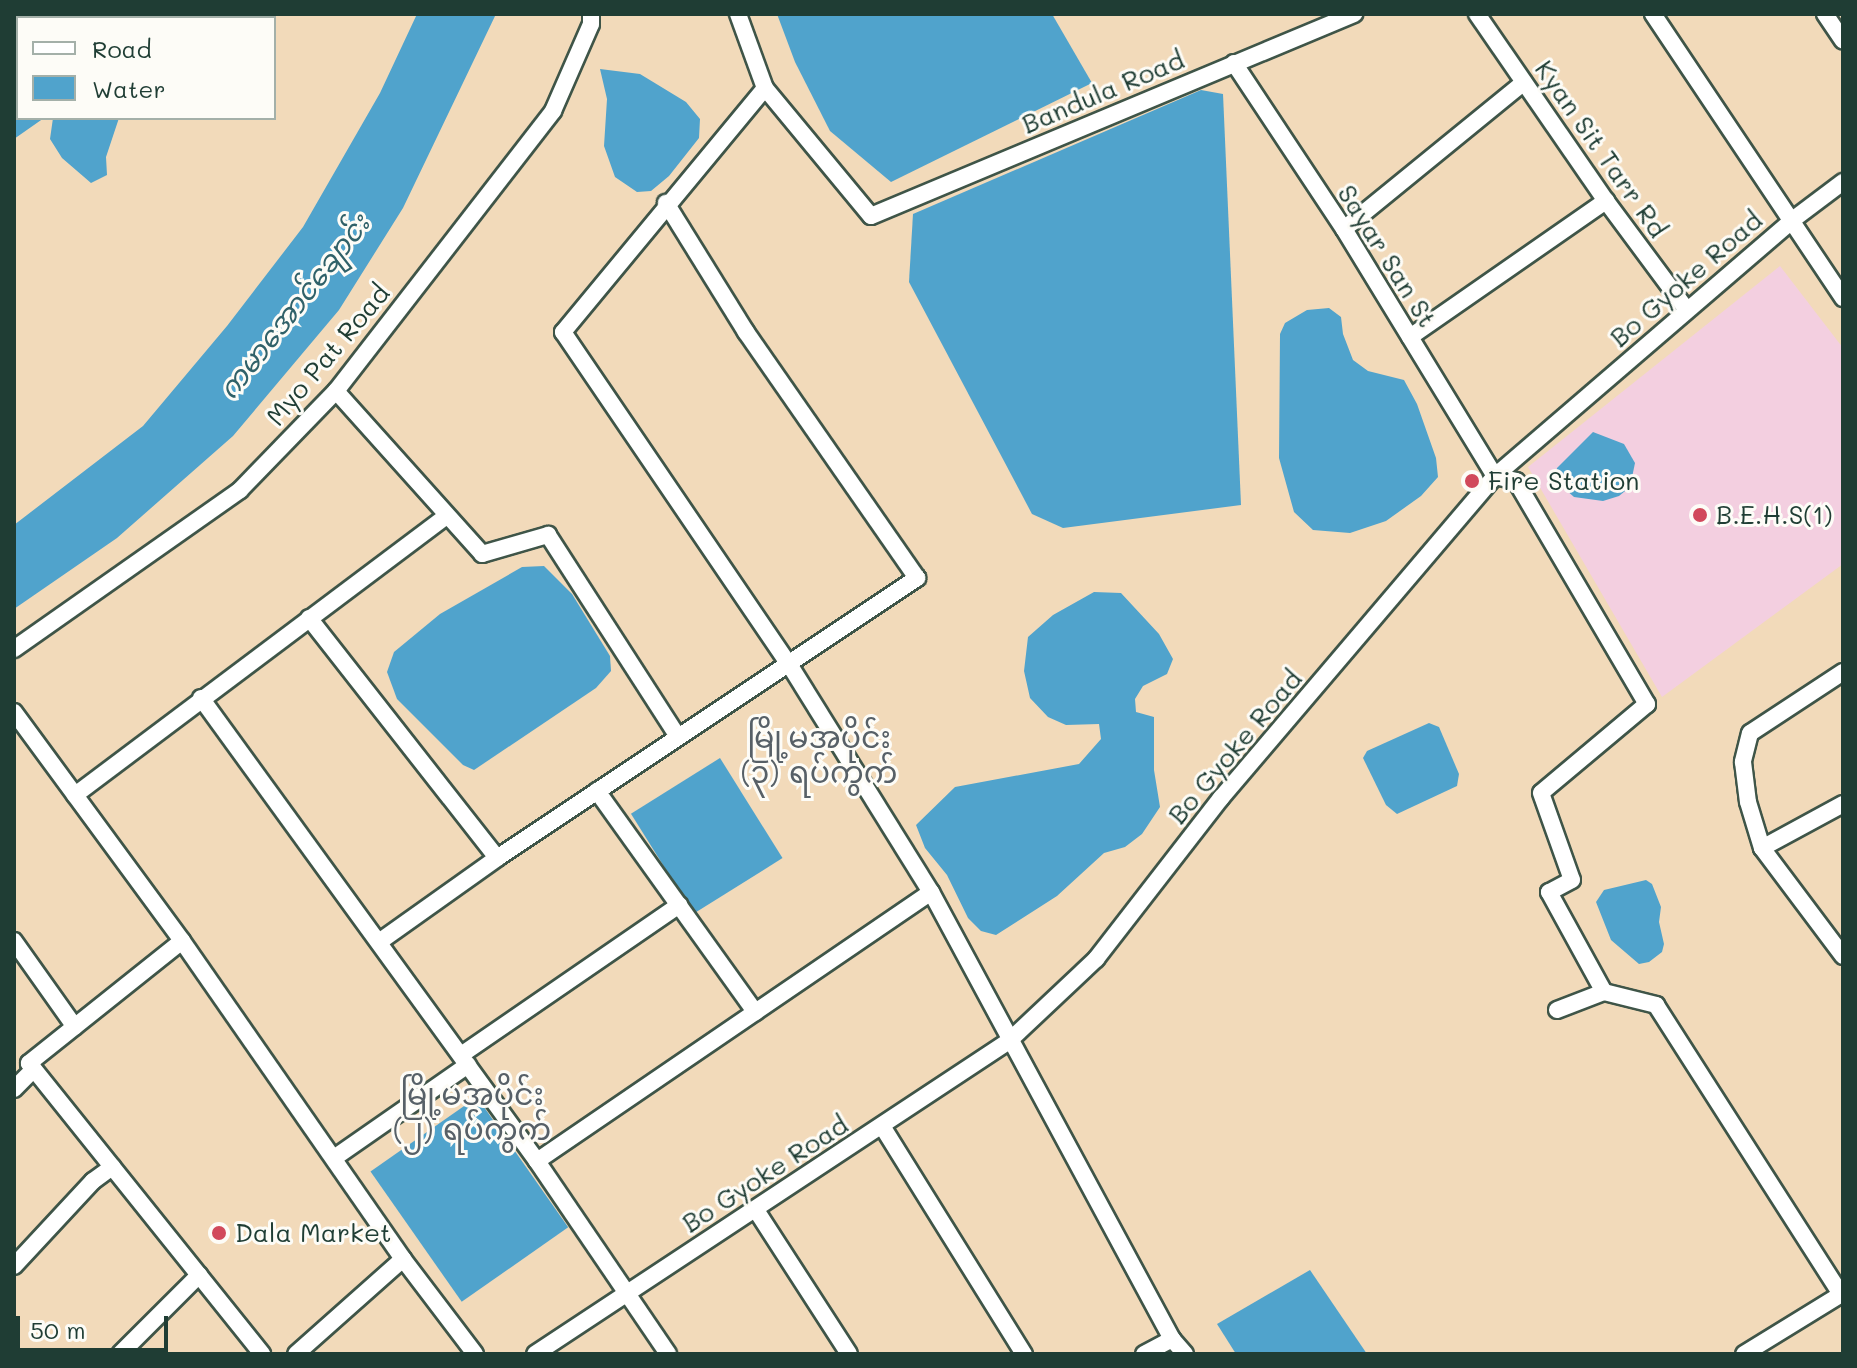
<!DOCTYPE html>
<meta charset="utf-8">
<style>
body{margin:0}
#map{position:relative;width:1857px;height:1368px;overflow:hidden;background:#f2daba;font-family:Mali,"Noto Sans Myanmar",sans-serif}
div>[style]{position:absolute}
.built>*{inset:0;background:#f3cfe0}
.water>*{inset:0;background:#50a3cc;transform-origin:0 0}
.roads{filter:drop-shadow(2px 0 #3f5548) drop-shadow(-2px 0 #3f5548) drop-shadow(0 2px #3f5548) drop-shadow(0 -2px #3f5548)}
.street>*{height:16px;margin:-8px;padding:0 8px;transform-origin:8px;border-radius:8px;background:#fff}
.dots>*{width:22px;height:22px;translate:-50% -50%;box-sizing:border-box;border:4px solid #fdfcf7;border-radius:50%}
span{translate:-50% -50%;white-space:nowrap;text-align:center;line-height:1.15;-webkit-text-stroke:6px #fdfcf7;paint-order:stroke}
.street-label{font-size:26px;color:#1f3d34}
.poi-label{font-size:26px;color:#1f3d34}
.left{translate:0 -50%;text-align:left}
.water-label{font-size:28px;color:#306169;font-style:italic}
.quarter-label{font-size:30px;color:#576067}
.frame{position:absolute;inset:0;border:16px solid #1f3d34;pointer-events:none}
.legend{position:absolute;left:16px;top:16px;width:260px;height:104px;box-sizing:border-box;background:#fdfcf7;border:2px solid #a4b0a9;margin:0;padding:10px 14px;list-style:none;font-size:24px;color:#1f3d34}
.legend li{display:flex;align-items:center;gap:16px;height:40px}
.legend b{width:40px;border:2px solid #a4b0a9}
.scale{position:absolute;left:16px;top:1316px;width:152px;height:36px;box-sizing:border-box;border:4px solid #1f3d34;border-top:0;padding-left:10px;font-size:24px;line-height:28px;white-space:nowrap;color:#1f3d34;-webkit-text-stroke:6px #fdfcf7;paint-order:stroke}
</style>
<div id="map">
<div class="built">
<div style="clip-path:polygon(1780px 266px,1843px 348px,1843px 564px,1662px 697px,1528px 467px)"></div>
</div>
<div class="water">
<div style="clip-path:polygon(14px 14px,133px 14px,133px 18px,18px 18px,18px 118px,44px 118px,14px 139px)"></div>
<div style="clip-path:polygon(417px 14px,496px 14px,403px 208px,339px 310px,233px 436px,117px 538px,14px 609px,14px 525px,143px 426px,227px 326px,303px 227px,380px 93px)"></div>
<div style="clip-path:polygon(777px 14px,1052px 14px,1092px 83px,891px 182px,830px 131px,795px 62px)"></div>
<div style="clip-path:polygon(600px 69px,640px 74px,686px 102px,700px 119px,699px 138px,669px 176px,651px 191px,637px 192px,615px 177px,604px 146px,607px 99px)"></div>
<div style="clip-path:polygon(1201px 90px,1223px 94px,1241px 505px,1063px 528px,1032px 514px,909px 282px,913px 214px)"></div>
<div style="clip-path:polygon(53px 118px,119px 118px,106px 157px,107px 175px,91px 183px,62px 158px,50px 139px)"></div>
<div style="clip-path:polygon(1329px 308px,1341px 317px,1343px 334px,1353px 360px,1368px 371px,1404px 380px,1417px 404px,1436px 458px,1438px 477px,1421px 496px,1386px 521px,1350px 533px,1313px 530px,1294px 512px,1279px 458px,1280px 334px,1285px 323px,1307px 310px)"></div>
<div style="clip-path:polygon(1593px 432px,1624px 444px,1635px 463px,1630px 487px,1619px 496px,1603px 501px,1574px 497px,1555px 480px,1557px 468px)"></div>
<div style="clip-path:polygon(544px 566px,572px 594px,610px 656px,611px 671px,596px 688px,474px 770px,463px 765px,397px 699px,387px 672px,394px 652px,440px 614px,522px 567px)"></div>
<div style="clip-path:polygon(1094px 592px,1121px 593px,1159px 634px,1173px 659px,1167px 674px,1143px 686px,1135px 699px,1136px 712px,1154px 717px,1154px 770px,1160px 807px,1142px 834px,1125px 847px,1104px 853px,1057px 896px,996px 935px,981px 931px,968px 918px,947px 875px,925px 848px,916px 825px,955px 787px,1079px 764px,1101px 739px,1099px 724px,1066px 725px,1048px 717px,1030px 698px,1024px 671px,1028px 637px,1053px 615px)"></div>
<div style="clip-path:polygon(1429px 723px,1439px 727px,1459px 774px,1457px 786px,1397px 814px,1386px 805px,1363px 758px,1367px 751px)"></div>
<div style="left:720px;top:758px;width:118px;height:105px;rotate:58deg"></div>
<div style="clip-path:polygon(1646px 880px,1652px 884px,1661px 907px,1659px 922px,1664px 944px,1662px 952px,1649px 962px,1639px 964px,1611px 940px,1596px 902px,1604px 890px)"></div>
<div style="left:477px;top:1097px;width:159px;height:130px;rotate:55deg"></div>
<div style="clip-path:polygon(1310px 1270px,1367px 1354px,1236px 1354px,1217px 1324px)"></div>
</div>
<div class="roads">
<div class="street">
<div style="left:146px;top:14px;width:4px;rotate:76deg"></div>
<div style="left:738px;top:14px;width:79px;rotate:70deg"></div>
<div style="left:765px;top:88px;width:166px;rotate:50.4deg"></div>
<div style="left:871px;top:216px;width:524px;rotate:-22.7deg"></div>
<div style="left:1477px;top:14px;width:227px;rotate:55.4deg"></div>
<div style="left:1606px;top:201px;width:136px;rotate:53.4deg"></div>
<div style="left:1653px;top:14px;width:342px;rotate:56.2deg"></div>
<div style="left:1825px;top:14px;width:32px;rotate:56deg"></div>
<div style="left:1234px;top:63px;width:199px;rotate:56.5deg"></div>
<div style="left:1344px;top:229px;width:289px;rotate:58.6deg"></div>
<div style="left:1495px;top:476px;width:22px;rotate:13deg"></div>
<div style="left:1516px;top:481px;width:259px;rotate:59.6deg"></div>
<div style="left:1647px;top:704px;width:138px;rotate:140deg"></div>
<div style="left:1541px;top:793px;width:92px;rotate:70.4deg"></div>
<div style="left:1572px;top:880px;width:26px;rotate:152deg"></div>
<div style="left:1549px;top:892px;width:114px;rotate:61.2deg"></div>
<div style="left:765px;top:88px;width:317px;rotate:129.6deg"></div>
<div style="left:563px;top:332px;width:402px;rotate:55.8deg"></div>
<div style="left:789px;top:664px;width:269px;rotate:58.1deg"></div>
<div style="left:931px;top:892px;width:508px;rotate:61.67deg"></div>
<div style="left:1172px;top:1339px;width:20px;rotate:49deg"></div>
<div style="left:1344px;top:229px;width:232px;rotate:-39.2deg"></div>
<div style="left:1410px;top:337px;width:239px;rotate:-34.8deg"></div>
<div style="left:336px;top:391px;width:219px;rotate:48.1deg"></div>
<div style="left:482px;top:554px;width:69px;rotate:-16.1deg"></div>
<div style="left:548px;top:535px;width:240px;rotate:57.2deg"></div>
<div style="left:309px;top:618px;width:305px;rotate:51.9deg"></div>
<div style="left:14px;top:649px;width:276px;rotate:-35.1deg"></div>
<div style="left:240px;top:490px;width:138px;rotate:-45.9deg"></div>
<div style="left:336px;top:391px;width:354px;rotate:-52.2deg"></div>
<div style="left:553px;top:111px;width:95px;rotate:-66.4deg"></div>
<div style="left:591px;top:24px;width:10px;rotate:-90deg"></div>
<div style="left:1843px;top:672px;width:111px;rotate:146.7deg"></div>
<div style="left:1750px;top:733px;width:30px;rotate:104deg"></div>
<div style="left:1743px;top:762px;width:40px;rotate:82.9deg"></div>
<div style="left:1748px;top:802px;width:48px;rotate:73.1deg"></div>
<div style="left:1762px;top:848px;width:135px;rotate:53.1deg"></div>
<div style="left:201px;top:698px;width:572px;rotate:54.03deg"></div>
<div style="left:537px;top:1161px;width:233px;rotate:55.8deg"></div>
<div style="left:14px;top:712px;width:284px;rotate:53.7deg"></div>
<div style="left:182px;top:941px;width:387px;rotate:55.2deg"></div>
<div style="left:403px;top:1259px;width:119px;rotate:52.8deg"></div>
<div style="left:597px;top:791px;width:272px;rotate:54.4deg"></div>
<div style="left:75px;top:795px;width:463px;rotate:-36.9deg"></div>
<div style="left:1762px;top:848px;width:92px;rotate:-28.5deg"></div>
<div style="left:14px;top:941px;width:105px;rotate:54.7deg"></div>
<div style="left:182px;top:941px;width:196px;rotate:141.4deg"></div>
<div style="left:29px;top:1063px;width:373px;rotate:51.3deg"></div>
<div style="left:379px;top:942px;width:145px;rotate:-35.4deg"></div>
<div style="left:497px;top:858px;width:505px;rotate:-33.69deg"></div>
<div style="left:917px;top:578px;width:300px;rotate:-124.8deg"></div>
<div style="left:746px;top:332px;width:152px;rotate:-121.8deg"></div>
<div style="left:1557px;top:1010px;width:50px;rotate:-21deg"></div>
<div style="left:1604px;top:992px;width:54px;rotate:14deg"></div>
<div style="left:1656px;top:1005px;width:343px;rotate:57.4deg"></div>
<div style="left:461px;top:1055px;width:265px;rotate:-34.5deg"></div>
<div style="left:14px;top:1089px;width:28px;rotate:-45deg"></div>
<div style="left:882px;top:1126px;width:269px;rotate:58.1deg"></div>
<div style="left:334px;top:1158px;width:163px;rotate:-34.8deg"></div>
<div style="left:537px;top:1161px;width:477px;rotate:-34.3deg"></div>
<div style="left:756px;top:1210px;width:171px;rotate:57.1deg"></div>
<div style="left:14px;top:1266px;width:116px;rotate:-47.1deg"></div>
<div style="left:93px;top:1181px;width:24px;rotate:-36deg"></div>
<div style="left:120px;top:1354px;width:112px;rotate:-45deg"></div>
<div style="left:296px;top:1354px;width:143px;rotate:-41.6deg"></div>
<div style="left:535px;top:1354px;width:568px;rotate:-33.44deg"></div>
<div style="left:1009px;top:1041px;width:120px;rotate:-43.3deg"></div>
<div style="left:1096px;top:959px;width:204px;rotate:-52.2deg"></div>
<div style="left:1221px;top:798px;width:423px;rotate:-49.6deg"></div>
<div style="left:1495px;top:476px;width:391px;rotate:-40.7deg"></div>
<div style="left:1791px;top:221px;width:65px;rotate:-36.9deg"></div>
<div style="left:1144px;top:1354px;width:32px;rotate:-28deg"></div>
<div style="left:1744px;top:1354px;width:116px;rotate:-31.6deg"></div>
</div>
</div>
<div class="dots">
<div style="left:1472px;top:481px;background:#d1495b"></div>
<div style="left:1700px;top:515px;background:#d1495b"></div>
<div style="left:219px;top:1233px;background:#d1495b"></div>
</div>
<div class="street-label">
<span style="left:1103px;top:92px;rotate:-23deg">Bandula Road</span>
<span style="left:1601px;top:149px;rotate:55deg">Kyan Sit Tarr Rd</span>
<span style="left:1387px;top:256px;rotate:58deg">Sayar San St</span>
<span style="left:1686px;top:279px;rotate:-41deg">Bo Gyoke Road</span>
<span style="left:328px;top:355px;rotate:-50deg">Myo Pat Road</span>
<span style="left:1235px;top:747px;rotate:-50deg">Bo Gyoke Road</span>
<span style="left:765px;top:1174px;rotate:-33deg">Bo Gyoke Road</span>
</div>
<div class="poi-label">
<span class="left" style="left:1488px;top:481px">Fire Station</span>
<span class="left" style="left:1716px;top:515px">B.E.H.S(1)</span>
<span class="left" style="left:235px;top:1233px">Dala Market</span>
</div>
<div class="water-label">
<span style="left:293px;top:306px;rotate:-52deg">ကမာအောင်ချောင်း</span>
</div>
<div class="quarter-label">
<span style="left:819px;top:753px">မြို့မအပိုင်း<br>(၃) ရပ်ကွက်</span>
<span style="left:472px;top:1110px">မြို့မအပိုင်း<br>(၂) ရပ်ကွက်</span>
</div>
<div class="frame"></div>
<ul class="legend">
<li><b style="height:10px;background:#fff"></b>Road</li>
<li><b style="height:22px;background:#50a3cc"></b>Water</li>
</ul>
<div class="scale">50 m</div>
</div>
